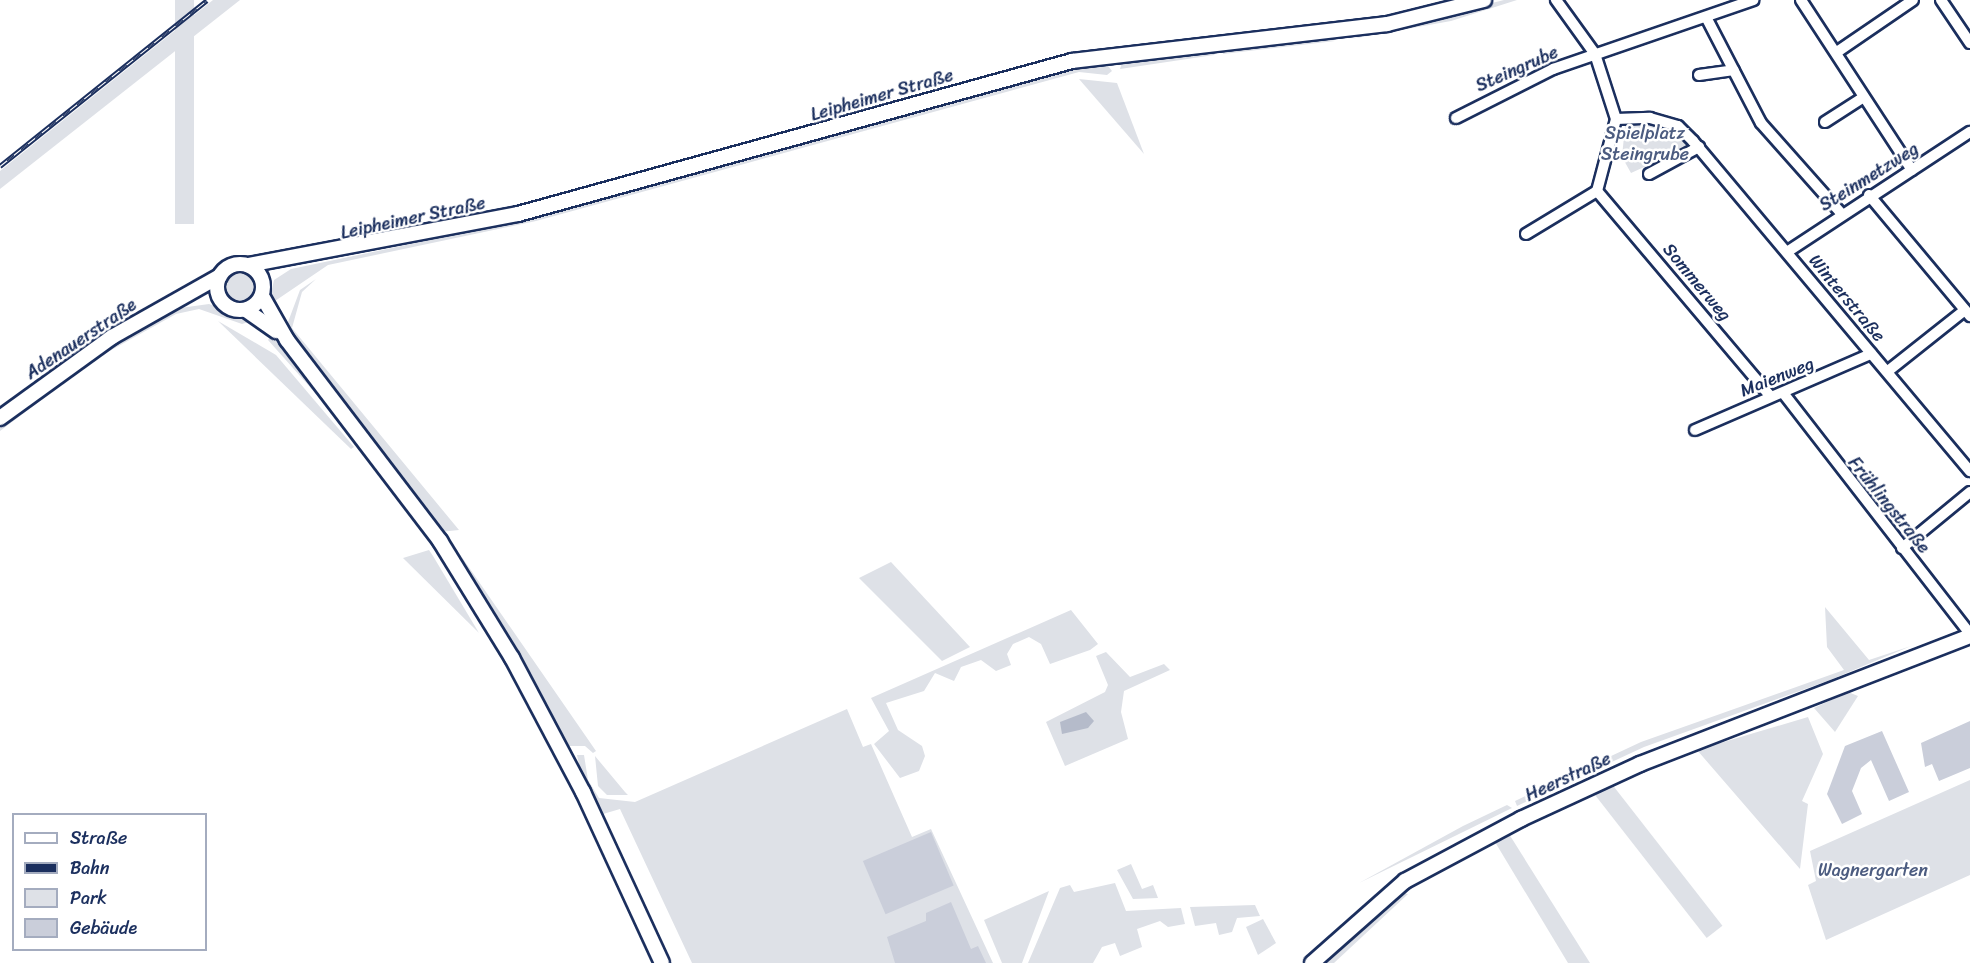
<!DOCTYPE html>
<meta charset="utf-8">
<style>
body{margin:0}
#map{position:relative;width:1970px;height:963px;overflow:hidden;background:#fff;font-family:Sriracha,sans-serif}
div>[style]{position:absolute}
.green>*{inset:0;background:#dee1e7;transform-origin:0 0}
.round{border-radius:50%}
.water>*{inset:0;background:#b5bbca}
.building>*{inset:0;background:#caceda;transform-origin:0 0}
.roads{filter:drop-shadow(2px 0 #1b2f5e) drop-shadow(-2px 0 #1b2f5e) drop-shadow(0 2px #1b2f5e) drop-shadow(0 -2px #1b2f5e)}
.street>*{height:10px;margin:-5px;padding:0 5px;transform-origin:5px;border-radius:5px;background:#fff}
.secondary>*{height:14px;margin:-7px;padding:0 7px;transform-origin:7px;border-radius:7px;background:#fff}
.secondary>.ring{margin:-7px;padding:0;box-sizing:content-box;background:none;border:14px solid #fff;border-radius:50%}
.rail>*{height:5px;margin-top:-2.5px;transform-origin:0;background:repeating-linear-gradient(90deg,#fff 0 9px,#1b2f5e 0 18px);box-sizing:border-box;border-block:2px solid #1b2f5e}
span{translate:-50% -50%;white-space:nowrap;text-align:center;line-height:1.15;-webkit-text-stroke:5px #fff;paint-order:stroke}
.street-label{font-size:18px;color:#1b2f5e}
.park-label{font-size:18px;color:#4c5c80}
.legend{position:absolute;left:12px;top:813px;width:195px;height:138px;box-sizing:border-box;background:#fff;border:2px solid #a4acbf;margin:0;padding:8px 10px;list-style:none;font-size:18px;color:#1b2f5e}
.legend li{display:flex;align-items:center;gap:12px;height:30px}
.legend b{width:30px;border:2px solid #a4acbf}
</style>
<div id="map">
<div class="green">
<div style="left:175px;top:0;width:19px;height:224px"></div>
<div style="clip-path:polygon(213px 0,240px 0,0 189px,0 171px)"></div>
<div style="clip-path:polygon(1504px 0,1517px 0,1451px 21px,1351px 39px)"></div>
<div style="clip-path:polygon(1319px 38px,1335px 41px,1223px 54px,1224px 49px)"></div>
<div style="clip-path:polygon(1218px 49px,1214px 55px,1120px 69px,1123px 60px)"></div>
<div style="clip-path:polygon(1105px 62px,1112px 71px,1107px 75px,1079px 72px,536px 221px,328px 265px,275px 301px,270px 298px,274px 280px,291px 269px,536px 218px,1030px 78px)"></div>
<div style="clip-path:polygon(1079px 79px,1117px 83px,1144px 154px)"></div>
<div style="clip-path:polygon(1632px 123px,1660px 125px,1690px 146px,1631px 173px,1622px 157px,1625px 126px)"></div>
<div class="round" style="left:223px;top:270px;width:34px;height:34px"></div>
<div style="clip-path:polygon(316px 279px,302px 292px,292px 328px,459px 530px,440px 532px,285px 330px,300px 290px)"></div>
<div style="clip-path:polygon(209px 304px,255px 320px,242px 324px,199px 309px,176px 314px,97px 358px,0 431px,0 425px,94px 354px,173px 309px)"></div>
<div style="clip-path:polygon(218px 321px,276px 355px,354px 447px,351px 449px)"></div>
<div style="clip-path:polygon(273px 333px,336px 410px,428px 539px,333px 413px,268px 340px)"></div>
<div style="clip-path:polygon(450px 540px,596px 751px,593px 753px,585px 746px,567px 746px)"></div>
<div style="clip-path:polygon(429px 550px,433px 556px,479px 633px,403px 558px)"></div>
<div style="clip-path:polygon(435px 550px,507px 661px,558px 759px,503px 662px)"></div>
<div style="clip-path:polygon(891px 562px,970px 647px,942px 661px,859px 578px)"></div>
<div style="clip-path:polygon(1825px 607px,1869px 660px,1911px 646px,1830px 680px,1644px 747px,1517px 806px,1515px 801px,1641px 742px,1844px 670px,1827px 647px)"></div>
<div style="clip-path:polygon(1071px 610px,1098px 644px,1090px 650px,1050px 664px,1041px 644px,1029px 637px,1013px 644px,1007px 654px,1011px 665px,996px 671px,981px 660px,961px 667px,954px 681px,935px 673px,924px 691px,886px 703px,898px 730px,922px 746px,925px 756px,919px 771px,900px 778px,874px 744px,889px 731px,871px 698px)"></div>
<div style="clip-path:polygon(1106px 652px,1130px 677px,1164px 664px,1170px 670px,1124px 691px,1121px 712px,1128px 739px,1065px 766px,1046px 722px,1105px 692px,1108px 685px,1096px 656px)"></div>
<div style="clip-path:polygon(1848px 692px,1858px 696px,1835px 732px,1814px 708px)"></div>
<div style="clip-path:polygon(847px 709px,863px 747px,871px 744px,912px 837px,931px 829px,993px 963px,692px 963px,620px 809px,603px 814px,581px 774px,577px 755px,584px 755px,588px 780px,599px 798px,635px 802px)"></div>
<div style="clip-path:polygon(1808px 717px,1823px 754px,1802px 801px,1808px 804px,1800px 869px,1697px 750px)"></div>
<div style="clip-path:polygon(595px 756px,625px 792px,628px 795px,607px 795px,598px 786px)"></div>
<div style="clip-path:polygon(563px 768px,567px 770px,656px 963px,651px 963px)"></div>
<div style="clip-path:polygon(1970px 780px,1970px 875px,1826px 940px,1808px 885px,1816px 881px,1810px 851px)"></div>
<div style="left:1611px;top:783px;width:181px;height:20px;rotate:52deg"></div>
<div style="clip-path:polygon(1507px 805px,1512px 808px,1359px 883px,1463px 826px)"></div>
<div style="clip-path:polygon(1509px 834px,1590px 963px,1568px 963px,1495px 842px)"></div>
<div style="clip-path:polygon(1131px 864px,1142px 889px,1153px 885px,1158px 898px,1133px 899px,1117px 870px)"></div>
<div style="clip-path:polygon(1115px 883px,1126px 911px,1181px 908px,1185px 924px,1168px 927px,1160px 921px,1137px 929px,1142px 947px,1120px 956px,1115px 943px,1102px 947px,1093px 963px,1028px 963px,1060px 888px,1070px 885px,1074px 892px)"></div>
<div style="clip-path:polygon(1049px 891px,1022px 963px,1002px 963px,984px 920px)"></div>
<div style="clip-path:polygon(1400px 892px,1408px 894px,1334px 963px,1318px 963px)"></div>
<div style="clip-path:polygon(1255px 905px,1260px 916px,1237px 918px,1232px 932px,1219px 935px,1216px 923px,1195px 926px,1190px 907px)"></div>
<div style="clip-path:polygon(1263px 919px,1276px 943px,1258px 955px,1246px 927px)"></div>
</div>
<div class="water">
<div style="clip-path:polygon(1086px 712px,1094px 721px,1088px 728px,1062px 734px,1060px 722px)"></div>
</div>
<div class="building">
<div style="clip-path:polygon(1970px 721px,1970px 768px,1939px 781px,1932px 764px,1925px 767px,1921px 743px)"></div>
<div style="clip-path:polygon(1882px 731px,1909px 792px,1889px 801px,1871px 760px,1861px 768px,1852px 791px,1862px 814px,1842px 824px,1827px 794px,1845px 746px)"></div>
<div style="left:931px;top:832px;width:58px;height:74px;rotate:67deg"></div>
<div style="clip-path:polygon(951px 902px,971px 949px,978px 946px,986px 963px,895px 963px,887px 937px,926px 921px,926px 913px)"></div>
</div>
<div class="roads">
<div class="street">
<div style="left:1801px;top:0;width:203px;rotate:56.9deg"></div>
<div style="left:1941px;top:0;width:52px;rotate:56deg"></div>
<div style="left:1706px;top:17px;width:119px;rotate:62.6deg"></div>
<div style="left:1761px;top:123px;width:120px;rotate:48.4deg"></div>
<div style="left:1837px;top:52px;width:92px;rotate:-34.4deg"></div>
<div style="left:1699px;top:75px;width:35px;rotate:-8deg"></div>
<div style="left:1456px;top:118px;width:109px;rotate:-26.8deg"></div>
<div style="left:1553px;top:69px;width:212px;rotate:-19deg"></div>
<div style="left:1616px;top:119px;width:34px;rotate:-2deg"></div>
<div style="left:1650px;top:118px;width:29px;rotate:16deg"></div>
<div style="left:1678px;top:126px;width:21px;rotate:45deg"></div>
<div style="left:1693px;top:141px;width:431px;rotate:50deg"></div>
<div style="left:1825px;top:122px;width:46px;rotate:-32.7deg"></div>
<div style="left:1649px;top:174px;width:57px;rotate:-28.4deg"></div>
<div style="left:1597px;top:191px;width:268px;rotate:49.8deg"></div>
<div style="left:1869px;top:195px;width:158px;rotate:50.1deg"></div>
<div style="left:1526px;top:234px;width:83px;rotate:-31.2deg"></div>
<div style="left:1597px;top:191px;width:74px;rotate:-75.2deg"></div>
<div style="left:1616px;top:119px;width:68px;rotate:-107.9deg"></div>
<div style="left:1595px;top:54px;width:67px;rotate:-125.8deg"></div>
<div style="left:1787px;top:252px;width:219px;rotate:-33.3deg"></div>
<div style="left:1888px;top:371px;width:98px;rotate:-38.4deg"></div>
<div style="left:1784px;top:394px;width:304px;rotate:52.2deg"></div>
<div style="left:1695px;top:430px;width:192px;rotate:-23.4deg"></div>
<div style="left:1902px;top:548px;width:88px;rotate:-39.5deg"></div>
</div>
<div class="secondary">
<div class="ring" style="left:217px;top:264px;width:32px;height:32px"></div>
<div style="left:248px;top:265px;width:275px;rotate:-10.7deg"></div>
<div style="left:518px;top:214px;width:575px;rotate:-15.44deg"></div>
<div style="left:1072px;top:61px;width:317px;rotate:-6.7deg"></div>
<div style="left:1387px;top:24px;width:100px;rotate:-13.9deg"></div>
<div style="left:262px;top:296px;width:51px;rotate:60.4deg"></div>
<div style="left:287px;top:340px;width:253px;rotate:52.7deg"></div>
<div style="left:440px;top:541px;width:137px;rotate:58.4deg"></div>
<div style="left:512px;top:658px;width:152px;rotate:62.1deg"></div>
<div style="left:583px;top:792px;width:188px;rotate:65.2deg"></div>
<div style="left:246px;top:310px;width:37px;rotate:35deg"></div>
<div style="left:0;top:418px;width:138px;rotate:-35.9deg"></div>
<div style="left:112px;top:337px;width:124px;rotate:-29.5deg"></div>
<div style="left:1312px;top:963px;width:124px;rotate:-41.4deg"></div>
<div style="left:1405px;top:881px;width:132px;rotate:-28.1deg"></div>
<div style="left:1521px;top:819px;width:131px;rotate:-24.8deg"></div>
<div style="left:1640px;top:764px;width:354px;rotate:-21.2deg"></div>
</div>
</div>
<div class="rail">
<div style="left:0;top:166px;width:265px;rotate:-38.7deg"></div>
</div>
<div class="street-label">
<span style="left:1517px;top:69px;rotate:-24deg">Steingrube</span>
<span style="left:882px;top:95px;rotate:-16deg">Leipheimer Straße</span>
<span style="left:1869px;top:177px;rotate:-32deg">Steinmetzweg</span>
<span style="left:413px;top:218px;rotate:-12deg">Leipheimer Straße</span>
<span style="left:1697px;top:282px;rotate:50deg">Sommerweg</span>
<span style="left:1847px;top:298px;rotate:50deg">Winterstraße</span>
<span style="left:81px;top:339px;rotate:-34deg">Adenauerstraße</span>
<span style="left:1777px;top:377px;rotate:-22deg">Maienweg</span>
<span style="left:1889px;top:505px;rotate:51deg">Frühlingstraße</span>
<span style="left:1568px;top:777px;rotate:-25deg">Heerstraße</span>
</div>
<div class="park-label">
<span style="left:1645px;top:144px">Spielplatz<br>Steingrube</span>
<span style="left:1873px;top:870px">Wagnergarten</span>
</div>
<ul class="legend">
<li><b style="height:8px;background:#fff"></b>Straße</li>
<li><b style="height:8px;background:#1b2f5e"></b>Bahn</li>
<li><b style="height:16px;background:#dee1e7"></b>Park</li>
<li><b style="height:16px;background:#caceda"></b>Gebäude</li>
</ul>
</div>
